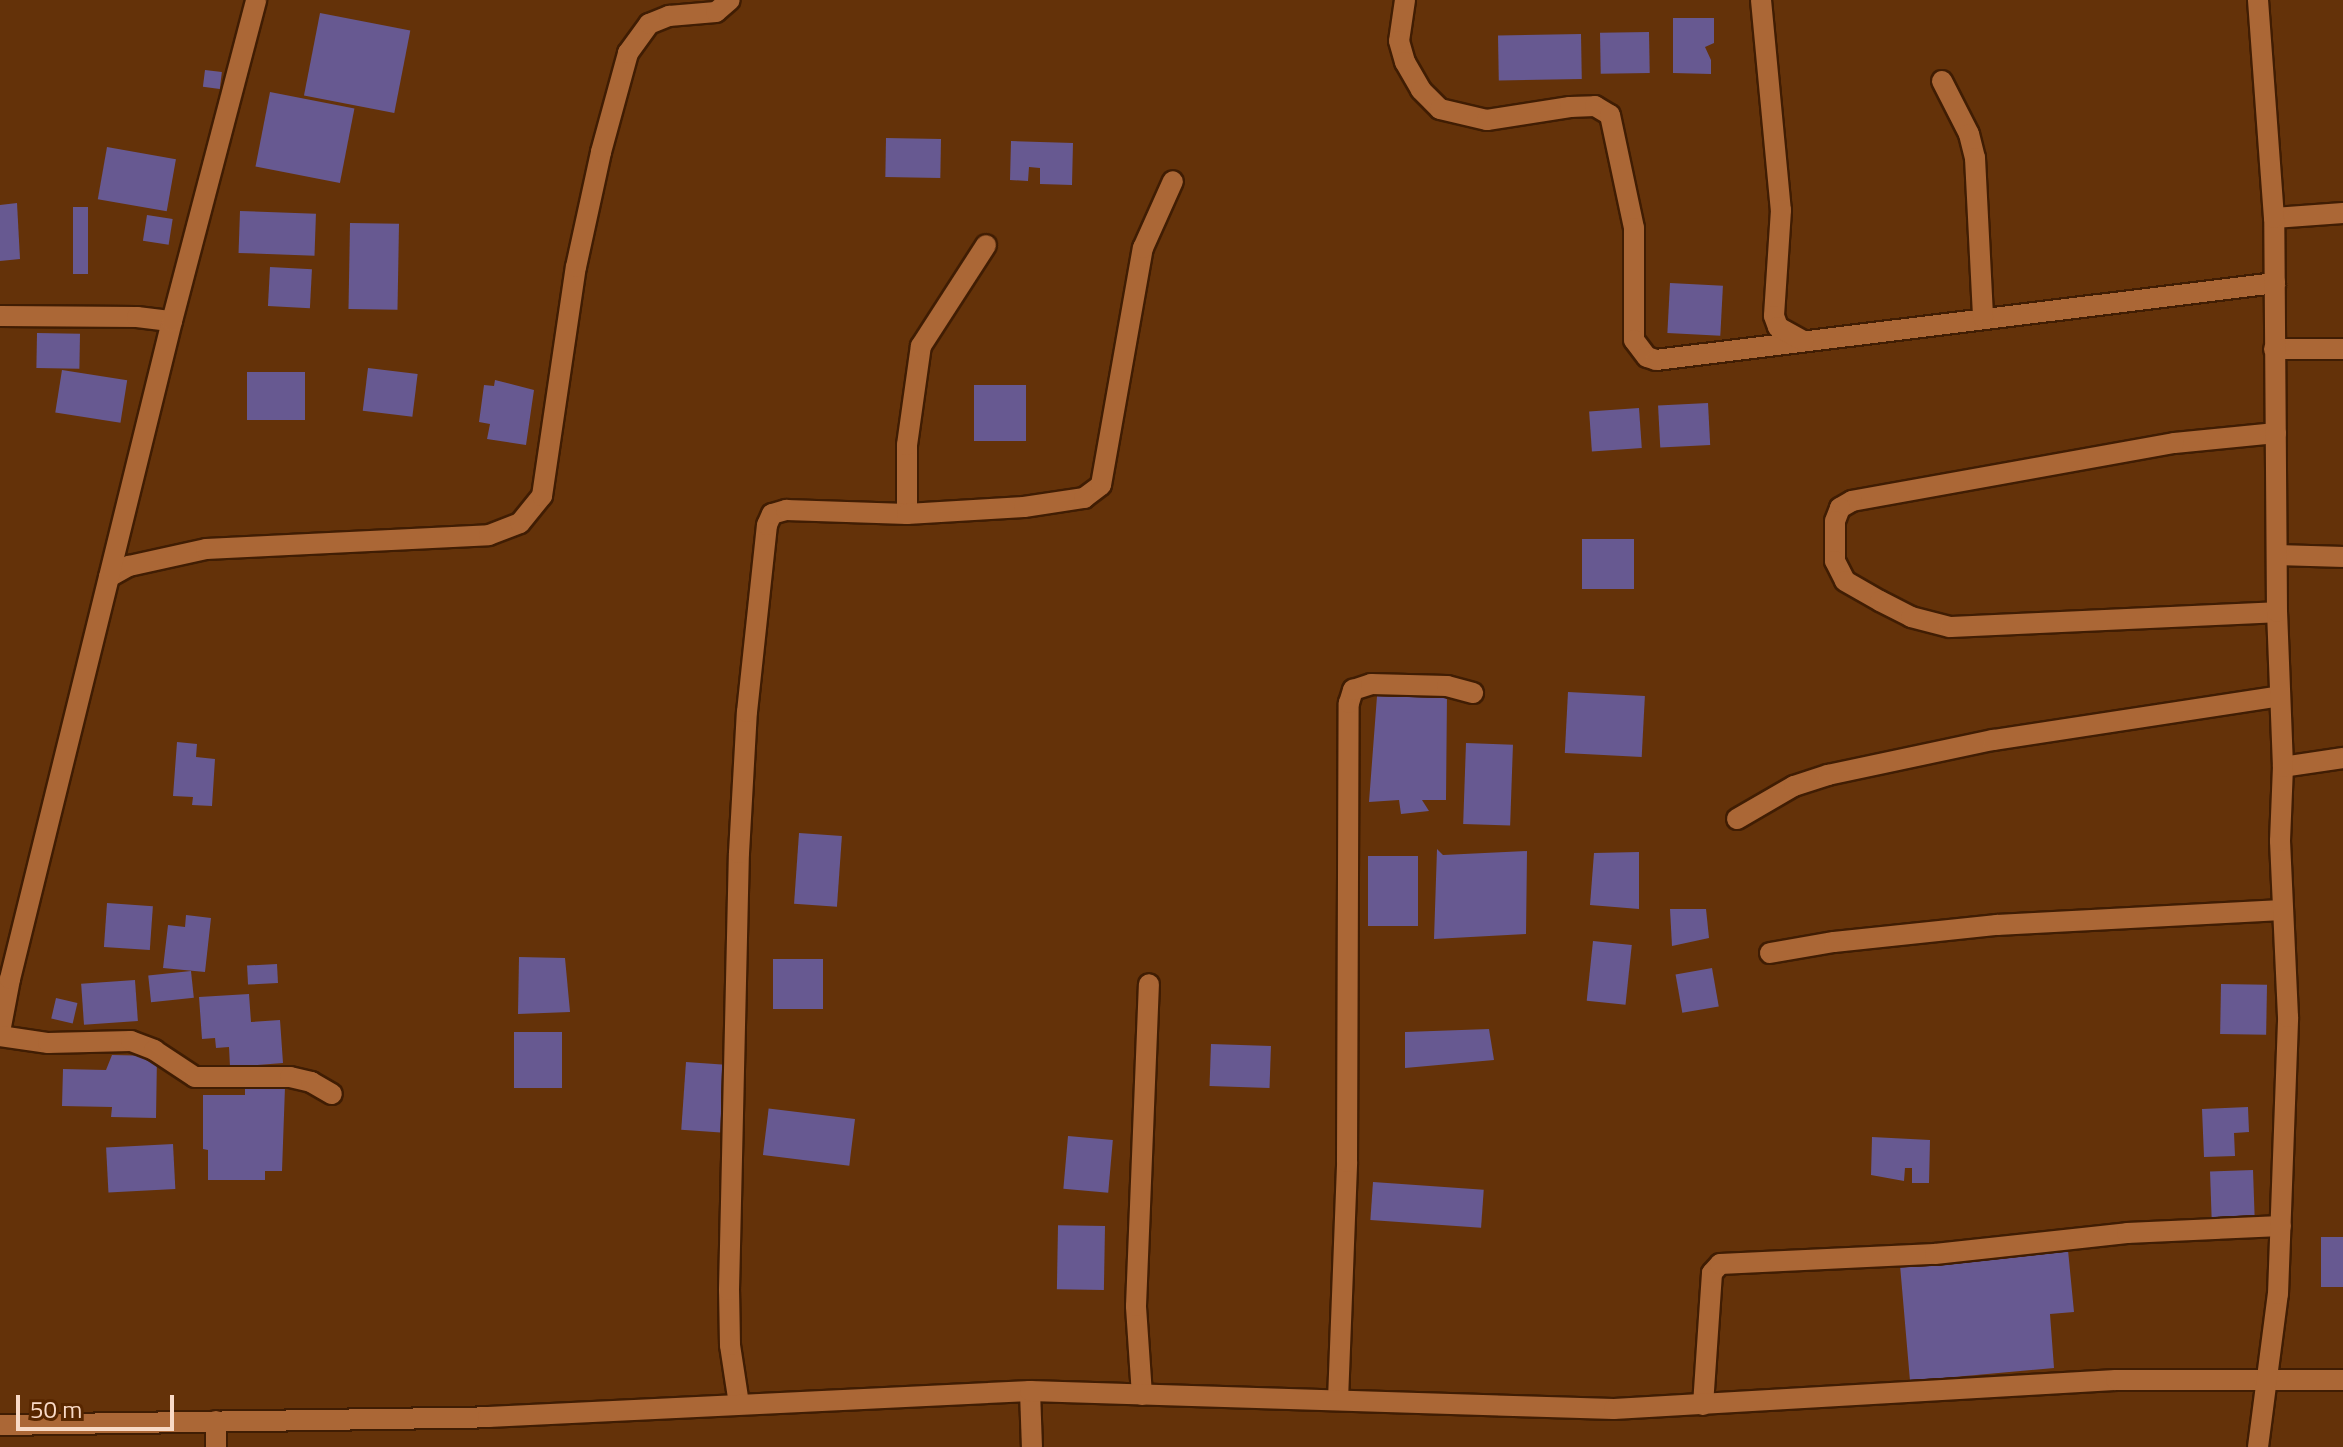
<!DOCTYPE html>
<style>
body{margin:0}
#map{position:relative;width:2343px;height:1447px;overflow:hidden;background:#643209;font-family:"Titillium Web",sans-serif}
div>[style]{position:absolute}
.building>*{inset:0;background:#675991;transform-origin:0 0}
.roads{filter:drop-shadow(2px 0 #401d03) drop-shadow(-2px 0 #401d03) drop-shadow(0 2px #401d03) drop-shadow(0 -2px #401d03)}
.minor>*{height:20px;margin:-10px;padding:0 10px;transform-origin:10px;border-radius:10px;background:#ab6736}
span{translate:-50% -50%;white-space:nowrap;text-align:center;line-height:1.15;-webkit-text-stroke:6px #582700;paint-order:stroke}
.scale{position:absolute;left:16px;top:1395px;width:158px;height:36px;box-sizing:border-box;border:4px solid #f9dac7;border-top:0;padding-left:10px;font-size:24px;line-height:28px;white-space:nowrap;color:#f9dac7;-webkit-text-stroke:6px #582700;paint-order:stroke}
</style>
<div id="map">
<div class="building">
<div style="left:320px;top:13px;width:92px;height:84px;rotate:11deg"></div>
<div style="clip-path:polygon(1673px 18px,1714px 18px,1714px 43px,1705px 47px,1711px 60px,1711px 74px,1673px 73px)"></div>
<div style="left:1649px;top:32px;width:41px;height:49px;rotate:89deg"></div>
<div style="left:1581px;top:34px;width:45px;height:83px;rotate:89deg"></div>
<div style="left:205px;top:70px;width:17px;height:17px;rotate:7deg"></div>
<div style="left:270px;top:92px;width:86px;height:76px;rotate:11deg"></div>
<div style="left:886px;top:138px;width:55px;height:39px;rotate:1deg"></div>
<div style="clip-path:polygon(1011px 141px,1073px 143px,1072px 185px,1040px 184px,1040px 168px,1029px 167px,1028px 181px,1010px 180px)"></div>
<div style="left:107px;top:147px;width:70px;height:53px;rotate:10deg"></div>
<div style="clip-path:polygon(17px 203px,20px 259px,0 261px,0 205px)"></div>
<div style="left:73px;top:207px;width:15px;height:67px"></div>
<div style="left:240px;top:211px;width:76px;height:42px;rotate:2deg"></div>
<div style="left:147px;top:215px;width:26px;height:26px;rotate:9deg"></div>
<div style="left:350px;top:223px;width:49px;height:86px;rotate:1deg"></div>
<div style="left:270px;top:267px;width:42px;height:39px;rotate:3deg"></div>
<div style="left:1670px;top:283px;width:53px;height:50px;rotate:3deg"></div>
<div style="left:37px;top:333px;width:43px;height:35px;rotate:1deg"></div>
<div style="left:368px;top:368px;width:50px;height:43px;rotate:7deg"></div>
<div style="left:62px;top:370px;width:66px;height:43px;rotate:9deg"></div>
<div style="left:247px;top:372px;width:58px;height:48px"></div>
<div style="clip-path:polygon(495px 380px,534px 390px,526px 445px,487px 439px,490px 424px,479px 422px,484px 385px,494px 386px)"></div>
<div style="left:974px;top:385px;width:52px;height:56px"></div>
<div style="left:1708px;top:403px;width:42px;height:50px;rotate:87deg"></div>
<div style="left:1639px;top:408px;width:40px;height:50px;rotate:86deg"></div>
<div style="left:1634px;top:539px;width:50px;height:52px;rotate:90deg"></div>
<div style="left:1568px;top:692px;width:77px;height:61px;rotate:3deg"></div>
<div style="clip-path:polygon(1447px 694px,1446px 800px,1422px 800px,1429px 811px,1401px 814px,1399px 800px,1369px 802px,1377px 696px)"></div>
<div style="clip-path:polygon(177px 742px,197px 744px,196px 757px,215px 759px,212px 806px,192px 805px,193px 797px,173px 796px)"></div>
<div style="left:1466px;top:743px;width:47px;height:81px;rotate:2deg"></div>
<div style="left:799px;top:833px;width:43px;height:71px;rotate:4deg"></div>
<div style="clip-path:polygon(1437px 849px,1443px 855px,1527px 851px,1526px 934px,1434px 939px)"></div>
<div style="clip-path:polygon(1639px 852px,1639px 909px,1590px 905px,1594px 853px)"></div>
<div style="left:1418px;top:856px;width:70px;height:50px;rotate:90deg"></div>
<div style="left:107px;top:903px;width:46px;height:44px;rotate:4deg"></div>
<div style="clip-path:polygon(1670px 909px,1706px 909px,1709px 938px,1672px 946px)"></div>
<div style="clip-path:polygon(186px 915px,211px 918px,205px 972px,163px 968px,168px 925px,185px 927px)"></div>
<div style="left:1593px;top:941px;width:39px;height:60px;rotate:6deg"></div>
<div style="clip-path:polygon(519px 957px,565px 958px,570px 1012px,518px 1014px)"></div>
<div style="left:823px;top:959px;width:50px;height:50px;rotate:90deg"></div>
<div style="left:277px;top:964px;width:19px;height:30px;rotate:87deg"></div>
<div style="left:1712px;top:968px;width:39px;height:37px;rotate:80deg"></div>
<div style="left:191px;top:971px;width:27px;height:43px;rotate:84deg"></div>
<div style="left:135px;top:980px;width:41px;height:54px;rotate:86deg"></div>
<div style="left:2221px;top:984px;width:46px;height:50px;rotate:1deg"></div>
<div style="clip-path:polygon(249px 994px,251px 1022px,280px 1020px,283px 1063px,230px 1067px,229px 1047px,216px 1048px,215px 1038px,202px 1039px,199px 997px)"></div>
<div style="left:56px;top:998px;width:22px;height:21px;rotate:13deg"></div>
<div style="clip-path:polygon(1489px 1029px,1494px 1060px,1405px 1068px,1405px 1032px)"></div>
<div style="left:514px;top:1032px;width:48px;height:56px"></div>
<div style="left:1211px;top:1044px;width:60px;height:42px;rotate:2deg"></div>
<div style="clip-path:polygon(112px 1055px,157px 1056px,156px 1118px,111px 1117px,112px 1107px,62px 1106px,63px 1069px,106px 1070px)"></div>
<div style="left:686px;top:1062px;width:43px;height:68px;rotate:4deg"></div>
<div style="clip-path:polygon(285px 1087px,282px 1171px,265px 1171px,265px 1180px,208px 1180px,208px 1150px,203px 1149px,203px 1095px,245px 1095px,245px 1088px)"></div>
<div style="clip-path:polygon(2248px 1107px,2249px 1132px,2234px 1133px,2235px 1156px,2204px 1157px,2202px 1109px)"></div>
<div style="left:855px;top:1119px;width:47px;height:87px;rotate:97deg"></div>
<div style="left:1068px;top:1136px;width:45px;height:53px;rotate:5deg"></div>
<div style="clip-path:polygon(1872px 1137px,1930px 1140px,1929px 1183px,1912px 1183px,1912px 1168px,1905px 1168px,1904px 1181px,1871px 1175px)"></div>
<div style="left:173px;top:1144px;width:45px;height:67px;rotate:87deg"></div>
<div style="left:2253px;top:1170px;width:46px;height:43px;rotate:88deg"></div>
<div style="left:1373px;top:1182px;width:111px;height:38px;rotate:4deg"></div>
<div style="left:1105px;top:1226px;width:64px;height:47px;rotate:91deg"></div>
<div style="left:2321px;top:1237px;width:22px;height:50px"></div>
<div style="clip-path:polygon(2068px 1250px,2074px 1312px,2050px 1314px,2054px 1368px,1910px 1381px,1900px 1265px)"></div>
</div>
<div class="roads">
<div class="minor">
<div style="left:1405px;top:0;width:41px;rotate:98.3deg"></div>
<div style="left:1399px;top:41px;width:22px;rotate:74deg"></div>
<div style="left:1405px;top:62px;width:32px;rotate:60deg"></div>
<div style="left:1421px;top:90px;width:27px;rotate:45deg"></div>
<div style="left:1440px;top:109px;width:48px;rotate:13.2deg"></div>
<div style="left:1487px;top:120px;width:84px;rotate:-8.9deg"></div>
<div style="left:1570px;top:107px;width:25px;rotate:-2deg"></div>
<div style="left:1595px;top:106px;width:17px;rotate:31deg"></div>
<div style="left:1610px;top:115px;width:116px;rotate:78deg"></div>
<div style="left:1634px;top:228px;width:112px;rotate:90deg"></div>
<div style="left:1634px;top:340px;width:21px;rotate:53deg"></div>
<div style="left:1647px;top:357px;width:9px;rotate:18deg"></div>
<div style="left:1656px;top:360px;width:624px;rotate:-7.09deg"></div>
<div style="left:1761px;top:0;width:211px;rotate:84.6deg"></div>
<div style="left:1781px;top:210px;width:106px;rotate:93.8deg"></div>
<div style="left:1774px;top:316px;width:12px;rotate:70deg"></div>
<div style="left:1778px;top:327px;width:29px;rotate:29deg"></div>
<div style="left:1942px;top:81px;width:59px;rotate:63deg"></div>
<div style="left:1969px;top:134px;width:25px;rotate:76deg"></div>
<div style="left:1975px;top:158px;width:160px;rotate:87.1deg"></div>
<div style="left:2274px;top:218px;width:69px;rotate:-4.1deg"></div>
<div style="left:0;top:316px;width:137px;rotate:0.4deg"></div>
<div style="left:137px;top:317px;width:35px;rotate:7deg"></div>
<div style="left:2274px;top:349px;width:69px"></div>
<div style="left:2276px;top:433px;width:102px;rotate:174.4deg"></div>
<div style="left:2174px;top:443px;width:327px;rotate:169.8deg"></div>
<div style="left:1852px;top:501px;width:14px;rotate:150deg"></div>
<div style="left:1840px;top:508px;width:14px;rotate:111deg"></div>
<div style="left:1835px;top:521px;width:40px;rotate:90deg"></div>
<div style="left:1835px;top:561px;width:22px;rotate:63deg"></div>
<div style="left:1845px;top:581px;width:40px;rotate:29.7deg"></div>
<div style="left:1880px;top:601px;width:35px;rotate:27deg"></div>
<div style="left:1911px;top:617px;width:40px;rotate:14.4deg"></div>
<div style="left:1950px;top:627px;width:327px;rotate:-2.6deg"></div>
<div style="left:907px;top:514px;width:69px;rotate:-90deg"></div>
<div style="left:907px;top:445px;width:100px;rotate:-82deg"></div>
<div style="left:921px;top:346px;width:120px;rotate:-57.2deg"></div>
<div style="left:2278px;top:555px;width:65px;rotate:1.8deg"></div>
<div style="left:109px;top:577px;width:23px;rotate:-29deg"></div>
<div style="left:129px;top:566px;width:79px;rotate:-12.4deg"></div>
<div style="left:206px;top:549px;width:283px;rotate:-2.8deg"></div>
<div style="left:489px;top:535px;width:33px;rotate:-21deg"></div>
<div style="left:520px;top:523px;width:35px;rotate:-51deg"></div>
<div style="left:542px;top:496px;width:232px;rotate:-81.6deg"></div>
<div style="left:576px;top:267px;width:118px;rotate:-77.7deg"></div>
<div style="left:601px;top:152px;width:103px;rotate:-74.7deg"></div>
<div style="left:628px;top:53px;width:36px;rotate:-54deg"></div>
<div style="left:649px;top:24px;width:22px;rotate:-22deg"></div>
<div style="left:669px;top:16px;width:47px;rotate:-4.9deg"></div>
<div style="left:716px;top:12px;width:18px;rotate:-41deg"></div>
<div style="left:2283px;top:767px;width:61px;rotate:-8.5deg"></div>
<div style="left:1737px;top:819px;width:66px;rotate:-30.1deg"></div>
<div style="left:1794px;top:786px;width:36px;rotate:-18deg"></div>
<div style="left:1828px;top:775px;width:169px;rotate:-12deg"></div>
<div style="left:1993px;top:740px;width:289px;rotate:-8.7deg"></div>
<div style="left:1770px;top:953px;width:65px;rotate:-9.8deg"></div>
<div style="left:1834px;top:942px;width:164px;rotate:-6deg"></div>
<div style="left:1997px;top:925px;width:285px;rotate:-3deg"></div>
<div style="left:0;top:1032px;width:54px;rotate:-79.3deg"></div>
<div style="left:10px;top:979px;width:678px;rotate:-76.17deg"></div>
<div style="left:172px;top:321px;width:332px;rotate:-75.3deg"></div>
<div style="left:0;top:1036px;width:49px;rotate:8.3deg"></div>
<div style="left:48px;top:1043px;width:83px;rotate:-1.4deg"></div>
<div style="left:131px;top:1041px;width:25px;rotate:21deg"></div>
<div style="left:154px;top:1050px;width:49px;rotate:33.4deg"></div>
<div style="left:195px;top:1077px;width:95px"></div>
<div style="left:290px;top:1077px;width:22px;rotate:13deg"></div>
<div style="left:311px;top:1082px;width:24px;rotate:30deg"></div>
<div style="left:1030px;top:1391px;width:56px;rotate:88deg"></div>
<div style="left:1142px;top:1395px;width:89px;rotate:-93.9deg"></div>
<div style="left:1136px;top:1306px;width:322px;rotate:-87.7deg"></div>
<div style="left:1338px;top:1400px;width:238px;rotate:-87.8deg"></div>
<div style="left:1347px;top:1162px;width:459px;rotate:-89.8deg"></div>
<div style="left:1349px;top:703px;width:14px;rotate:-73deg"></div>
<div style="left:1353px;top:690px;width:19px;rotate:-18deg"></div>
<div style="left:1371px;top:684px;width:76px;rotate:1.5deg"></div>
<div style="left:1447px;top:686px;width:27px;rotate:15deg"></div>
<div style="left:739px;top:1404px;width:60px;rotate:-98.7deg"></div>
<div style="left:730px;top:1345px;width:55px;rotate:-91deg"></div>
<div style="left:729px;top:1290px;width:437px;rotate:-88.7deg"></div>
<div style="left:739px;top:853px;width:141px;rotate:-86.8deg"></div>
<div style="left:747px;top:712px;width:188px;rotate:-83.9deg"></div>
<div style="left:767px;top:525px;width:12px;rotate:-66deg"></div>
<div style="left:772px;top:514px;width:15px;rotate:-16deg"></div>
<div style="left:786px;top:510px;width:121px;rotate:1.9deg"></div>
<div style="left:907px;top:514px;width:117px;rotate:-3.4deg"></div>
<div style="left:1024px;top:507px;width:61px;rotate:-8.5deg"></div>
<div style="left:1084px;top:498px;width:21px;rotate:-37deg"></div>
<div style="left:1101px;top:485px;width:241px;rotate:-80deg"></div>
<div style="left:1143px;top:248px;width:73px;rotate:-65.9deg"></div>
<div style="left:1703px;top:1405px;width:132px;rotate:-86.1deg"></div>
<div style="left:1712px;top:1273px;width:12px;rotate:-48deg"></div>
<div style="left:1720px;top:1264px;width:215px;rotate:-2.7deg"></div>
<div style="left:1935px;top:1254px;width:193px;rotate:-6.2deg"></div>
<div style="left:2127px;top:1233px;width:154px;rotate:-2.6deg"></div>
<div style="left:216px;top:1421px;width:26px;rotate:90deg"></div>
<div style="left:0;top:1425px;width:488px;rotate:-0.9deg"></div>
<div style="left:488px;top:1417px;width:543px;rotate:-2.75deg"></div>
<div style="left:1030px;top:1391px;width:584px;rotate:1.77deg"></div>
<div style="left:1614px;top:1409px;width:503px;rotate:-3.31deg"></div>
<div style="left:2116px;top:1380px;width:227px"></div>
<div style="left:2258px;top:1447px;width:154px;rotate:-82.6deg"></div>
<div style="left:2278px;top:1294px;width:277px;rotate:-87.9deg"></div>
<div style="left:2288px;top:1017px;width:176px;rotate:-92.6deg"></div>
<div style="left:2280px;top:841px;width:74px;rotate:-87.7deg"></div>
<div style="left:2283px;top:767px;width:155px;rotate:-92.2deg"></div>
<div style="left:2277px;top:612px;width:394px;rotate:-90.4deg"></div>
<div style="left:2274px;top:218px;width:219px;rotate:-94.2deg"></div>
</div>
</div>
<div class="scale">50 m</div>
</div>
